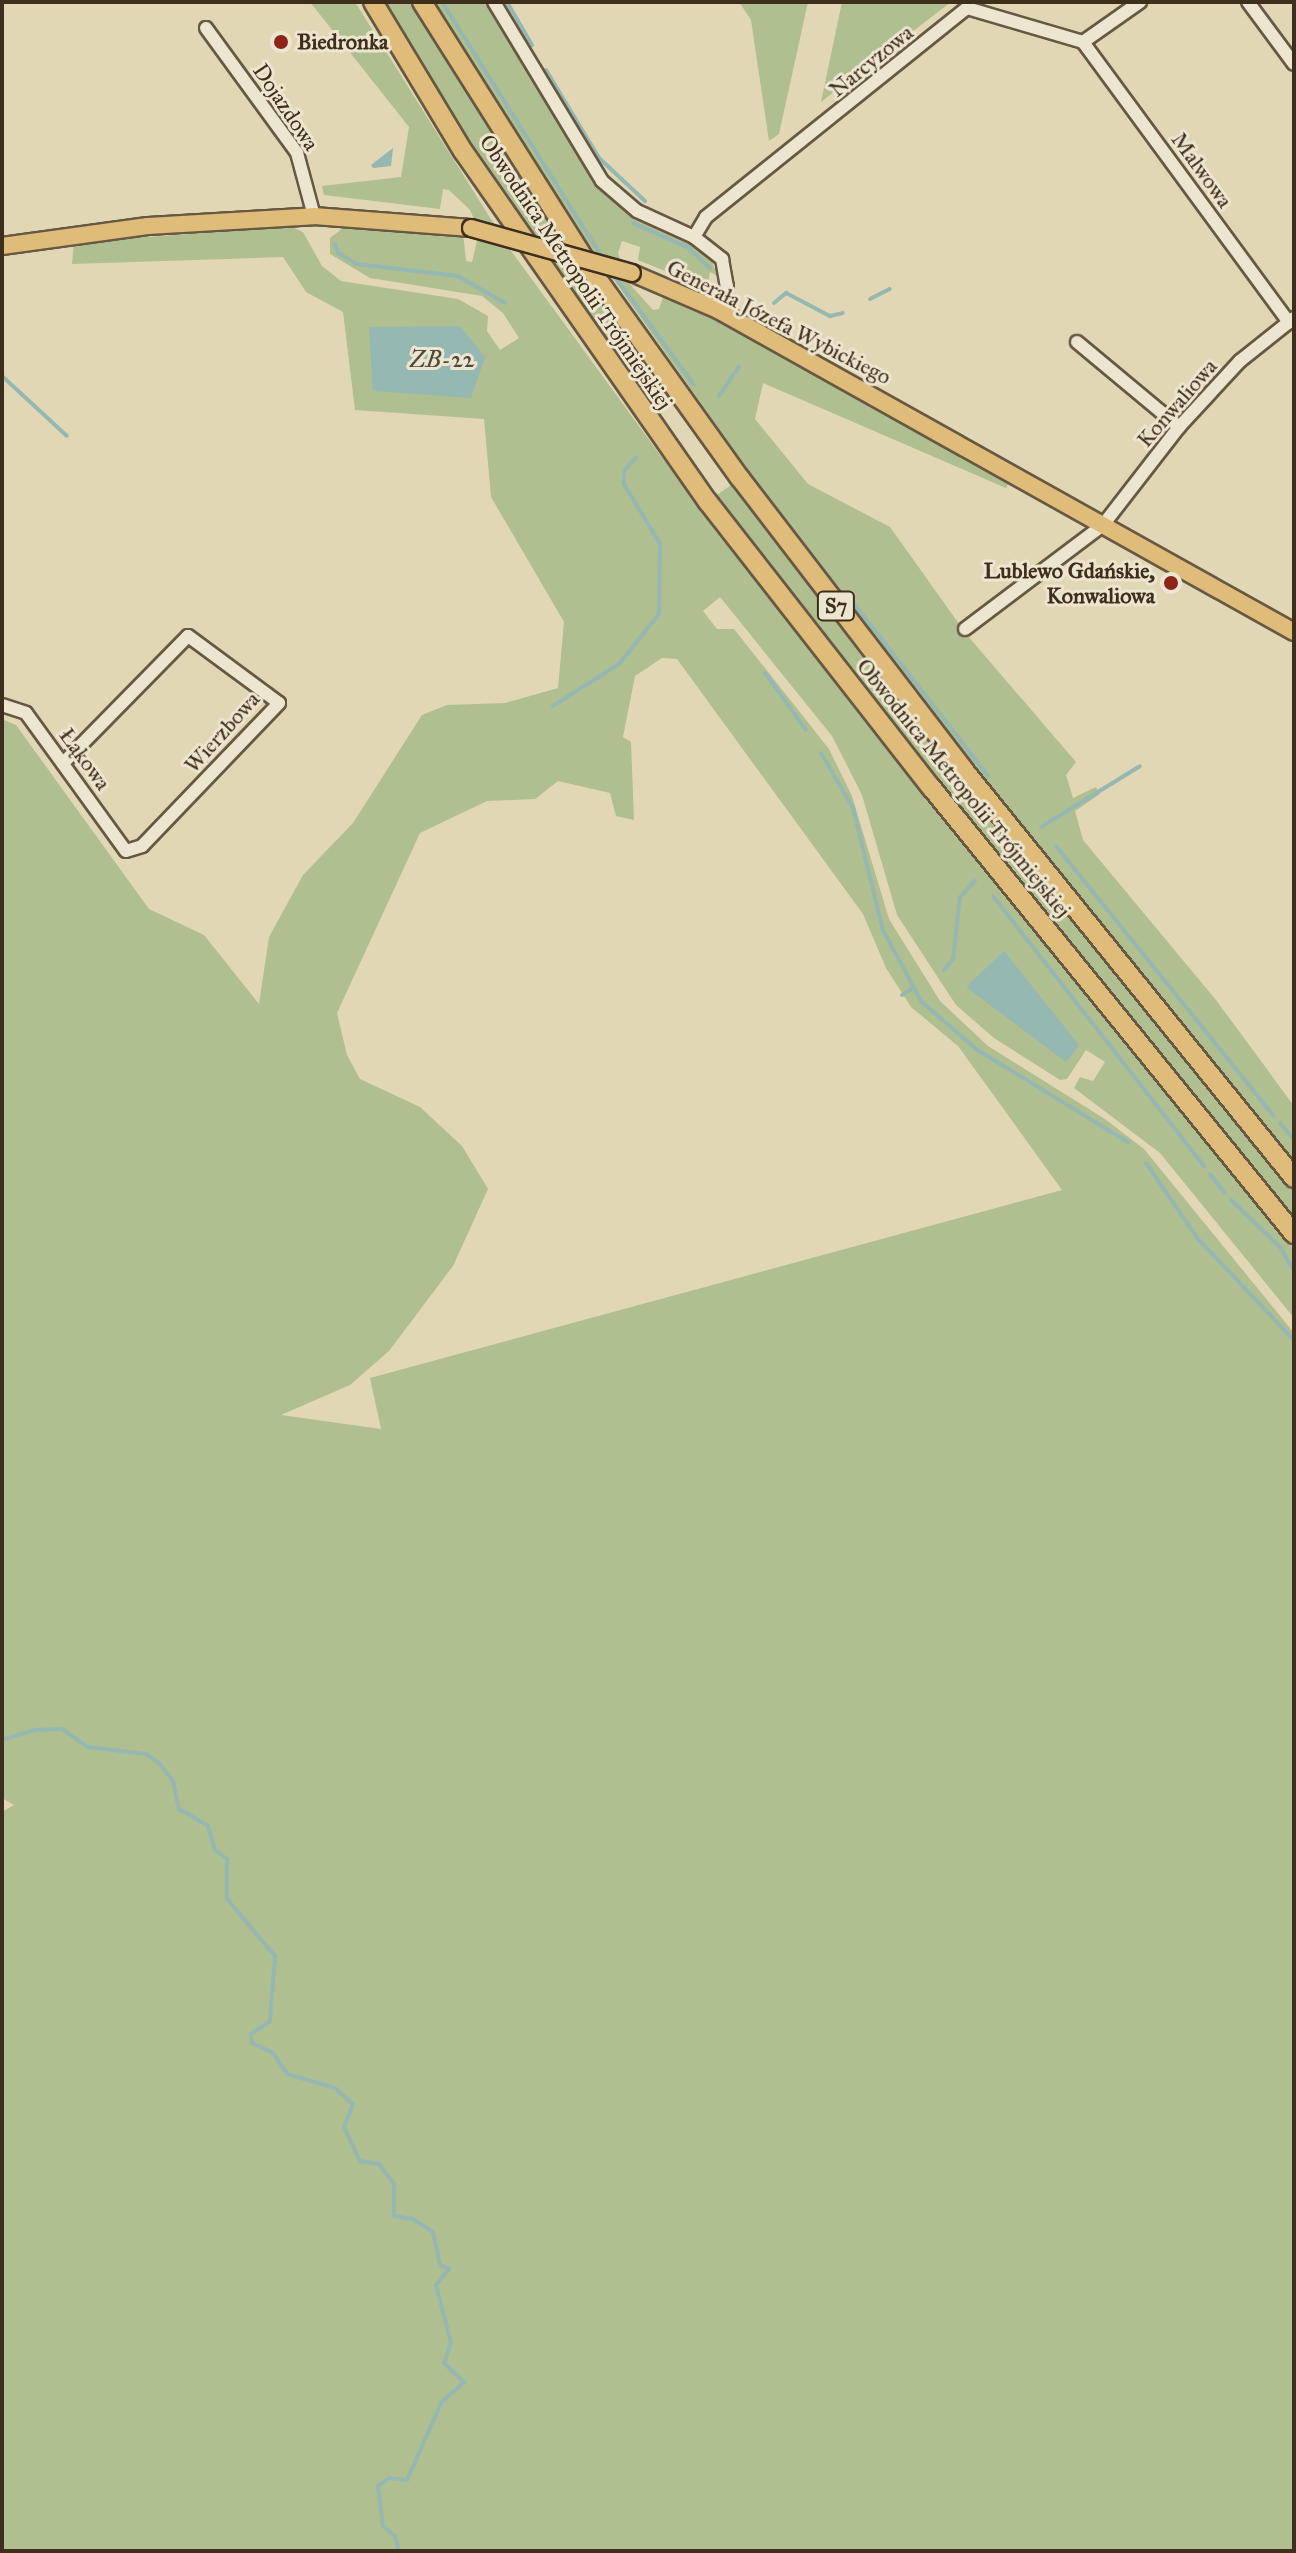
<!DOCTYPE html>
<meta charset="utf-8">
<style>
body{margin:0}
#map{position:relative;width:1296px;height:2553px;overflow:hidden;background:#e1d7b5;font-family:"IM FELL Great Primer",serif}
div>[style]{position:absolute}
.green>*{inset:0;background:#b0bf8f}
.water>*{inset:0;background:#95b8b2}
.stream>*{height:4px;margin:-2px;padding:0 2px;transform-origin:2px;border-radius:2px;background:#95b8b2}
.roads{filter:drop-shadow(2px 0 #675842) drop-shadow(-2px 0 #675842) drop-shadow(0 2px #675842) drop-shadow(0 -2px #675842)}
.minor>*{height:12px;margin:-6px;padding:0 6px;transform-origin:6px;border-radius:6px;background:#ece5cf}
.major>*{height:16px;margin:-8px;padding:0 8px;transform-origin:8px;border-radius:8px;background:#e0bc7a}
.highway>*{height:18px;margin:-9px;padding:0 9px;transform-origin:9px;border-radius:9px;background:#e0bc7a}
.bridges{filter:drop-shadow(2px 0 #3e2e1c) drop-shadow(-2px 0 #3e2e1c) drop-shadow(0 2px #3e2e1c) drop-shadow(0 -2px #3e2e1c)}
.major-bridge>*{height:16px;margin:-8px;padding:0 8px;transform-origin:8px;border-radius:8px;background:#e0bc7a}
.dots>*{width:22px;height:22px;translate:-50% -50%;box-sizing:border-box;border:4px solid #ece5cf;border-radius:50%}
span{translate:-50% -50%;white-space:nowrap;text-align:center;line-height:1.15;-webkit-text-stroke:6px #ece5cf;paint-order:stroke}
.shield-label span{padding:2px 6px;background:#ece5cf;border:2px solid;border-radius:6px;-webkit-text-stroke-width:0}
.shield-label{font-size:20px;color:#3e2e1c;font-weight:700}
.poi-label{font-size:22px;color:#3e2e1c;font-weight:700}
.left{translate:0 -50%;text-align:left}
.right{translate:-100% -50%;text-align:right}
.street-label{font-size:22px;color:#3e2e1c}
.water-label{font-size:24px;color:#4f4a3a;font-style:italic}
.frame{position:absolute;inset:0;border:4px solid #3e2e1c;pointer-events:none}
</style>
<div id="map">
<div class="green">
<div style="clip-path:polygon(evenodd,310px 2px,355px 2px,509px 248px,677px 478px,860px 716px,1294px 1250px,1294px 1318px,1160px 1153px,1074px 1088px,1080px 1077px,1093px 1081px,1105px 1062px,1086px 1050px,1067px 1079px,1060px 1080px,994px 1038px,956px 1005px,897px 915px,862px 795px,832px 736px,720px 597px,703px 611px,717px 629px,734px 629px,829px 749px,852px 796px,889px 919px,940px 1001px,988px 1046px,1105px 1119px,1144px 1149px,1294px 1333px,1294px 2551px,2px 2551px,2px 1812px,14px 1805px,2px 1798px,2px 719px,16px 725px,149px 909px,204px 935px,259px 1004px,269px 937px,303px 875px,353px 823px,422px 715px,447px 705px,505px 703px,558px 688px,564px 622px,491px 497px,484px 419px,355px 410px,343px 312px,306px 292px,283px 257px,72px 264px,74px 242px,292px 227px,303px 232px,322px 266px,341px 281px,458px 299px,488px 316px,487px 331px,500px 350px,519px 338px,503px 313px,482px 296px,370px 278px,330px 254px,330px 238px,343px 228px,463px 233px,466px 261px,472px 262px,477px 241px,484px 241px,470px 210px,449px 190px,443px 189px,440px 209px,324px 195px,322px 186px,401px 177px,409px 127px,310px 2px,662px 658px,677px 659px,863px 914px,886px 968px,911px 1007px,958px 1046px,1062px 1190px,370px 1378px,381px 1429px,281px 1415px,350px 1385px,389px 1351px,453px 1266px,488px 1189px,462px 1146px,420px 1107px,360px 1079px,347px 1055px,337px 1013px,420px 833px,487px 801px,535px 799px,558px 781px,610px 793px,616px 816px,634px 820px,631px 742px,623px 737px,635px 676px,662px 658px)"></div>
<div style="clip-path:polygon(380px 2px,413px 2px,636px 347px,615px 362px,498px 192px)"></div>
<div style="clip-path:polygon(435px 2px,488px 2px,596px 182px,626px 209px,685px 238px,711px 260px,718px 276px,710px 272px,708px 284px,702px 286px,638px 260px,640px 247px,622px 241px,618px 253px,628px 282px,653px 310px,659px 309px,664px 294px,696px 307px,1011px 479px,1006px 488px,763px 383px,755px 419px,808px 484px,890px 527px,967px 635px,1076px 762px,1066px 775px,1073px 798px,1096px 787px,1100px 794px,1075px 811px,1083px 840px,1216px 1000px,1294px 1106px,1294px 1160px,985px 779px,765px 494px,578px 229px)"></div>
<div style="clip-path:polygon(739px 2px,808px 2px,779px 134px,769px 141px,751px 20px)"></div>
<div style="clip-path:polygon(842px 2px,951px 2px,821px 102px)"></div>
<div style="clip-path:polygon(734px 483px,1093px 943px,1294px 1190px,1294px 1221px,891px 725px,714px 497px)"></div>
</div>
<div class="water">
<div style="clip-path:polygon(393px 148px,391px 166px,373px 168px,371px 165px)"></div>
<div style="clip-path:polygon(460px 326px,485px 357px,471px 398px,373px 391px,369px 327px)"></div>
<div style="clip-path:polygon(1004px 951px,1079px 1045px,1066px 1062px,966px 987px)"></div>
</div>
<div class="stream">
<div style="left:442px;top:2px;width:305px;rotate:57.9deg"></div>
<div style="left:507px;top:2px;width:50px;rotate:59.8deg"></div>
<div style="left:546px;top:70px;width:103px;rotate:58.9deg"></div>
<div style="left:599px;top:158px;width:63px;rotate:43.1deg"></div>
<div style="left:633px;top:223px;width:61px;rotate:24.1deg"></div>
<div style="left:689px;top:248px;width:29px;rotate:44deg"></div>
<div style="left:335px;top:244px;width:9px;rotate:72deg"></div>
<div style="left:338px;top:253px;width:21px;rotate:31deg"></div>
<div style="left:356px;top:264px;width:103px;rotate:6.7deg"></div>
<div style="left:458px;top:276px;width:54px;rotate:29.9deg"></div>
<div style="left:613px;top:274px;width:137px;rotate:53.9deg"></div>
<div style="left:870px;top:299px;width:22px;rotate:-27deg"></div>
<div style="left:774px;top:303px;width:16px;rotate:-40deg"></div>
<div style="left:786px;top:293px;width:50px;rotate:27.6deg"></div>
<div style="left:830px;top:316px;width:13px;rotate:-13deg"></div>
<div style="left:2px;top:376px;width:88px;rotate:42.7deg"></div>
<div style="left:719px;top:396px;width:36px;rotate:-56deg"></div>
<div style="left:848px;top:596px;width:228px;rotate:52.1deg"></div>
<div style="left:765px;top:673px;width:70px;rotate:54.3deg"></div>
<div style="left:553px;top:706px;width:78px;rotate:-32.5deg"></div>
<div style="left:619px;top:664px;width:64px;rotate:-51.3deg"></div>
<div style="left:659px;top:614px;width:70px;rotate:-89.2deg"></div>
<div style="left:660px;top:544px;width:70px;rotate:-121deg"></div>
<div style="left:624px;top:484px;width:13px;rotate:-90deg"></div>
<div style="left:624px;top:471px;width:18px;rotate:-49deg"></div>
<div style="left:821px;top:753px;width:64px;rotate:59.8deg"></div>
<div style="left:853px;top:808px;width:126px;rotate:76.2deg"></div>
<div style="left:883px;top:930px;width:81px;rotate:61.8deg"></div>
<div style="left:921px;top:1001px;width:73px;rotate:41.1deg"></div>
<div style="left:976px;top:1049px;width:178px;rotate:31.5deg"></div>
<div style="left:1041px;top:827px;width:116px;rotate:-31.6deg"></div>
<div style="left:1056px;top:846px;width:347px;rotate:51.1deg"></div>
<div style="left:993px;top:896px;width:343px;rotate:52deg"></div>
<div style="left:944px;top:970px;width:14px;rotate:-51deg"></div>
<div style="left:953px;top:959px;width:62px;rotate:-83.6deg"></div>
<div style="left:960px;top:897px;width:22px;rotate:-47deg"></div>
<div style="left:902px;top:995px;width:12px;rotate:-31deg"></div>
<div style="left:1280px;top:1123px;width:18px;rotate:49deg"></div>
<div style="left:1146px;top:1163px;width:92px;rotate:55.6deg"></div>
<div style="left:1198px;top:1239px;width:139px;rotate:46.5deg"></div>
<div style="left:1210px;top:1174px;width:24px;rotate:52deg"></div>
<div style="left:1231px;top:1200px;width:68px;rotate:43.8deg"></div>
<div style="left:1280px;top:1247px;width:27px;rotate:59deg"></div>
<div style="left:2px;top:1740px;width:34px;rotate:-17deg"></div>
<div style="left:34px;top:1730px;width:28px;rotate:-2deg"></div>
<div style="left:62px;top:1729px;width:32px;rotate:35deg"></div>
<div style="left:88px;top:1747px;width:58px;rotate:6.9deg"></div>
<div style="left:146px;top:1754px;width:16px;rotate:35deg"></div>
<div style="left:159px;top:1763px;width:23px;rotate:52deg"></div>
<div style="left:173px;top:1781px;width:29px;rotate:78deg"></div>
<div style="left:179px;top:1809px;width:34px;rotate:30deg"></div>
<div style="left:208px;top:1826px;width:25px;rotate:74deg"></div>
<div style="left:215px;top:1850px;width:15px;rotate:37deg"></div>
<div style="left:227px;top:1859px;width:40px;rotate:90deg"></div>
<div style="left:227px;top:1899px;width:75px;rotate:49.9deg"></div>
<div style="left:275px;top:1956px;width:65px;rotate:94.4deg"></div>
<div style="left:270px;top:2021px;width:23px;rotate:146deg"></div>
<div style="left:251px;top:2034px;width:9px;rotate:84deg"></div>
<div style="left:252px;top:2043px;width:23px;rotate:25deg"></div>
<div style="left:273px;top:2053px;width:25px;rotate:56deg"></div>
<div style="left:287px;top:2074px;width:50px;rotate:16.3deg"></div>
<div style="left:335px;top:2088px;width:24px;rotate:42deg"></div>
<div style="left:353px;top:2104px;width:25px;rotate:111deg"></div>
<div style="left:344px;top:2127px;width:38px;rotate:65deg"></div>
<div style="left:360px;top:2161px;width:19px;rotate:9deg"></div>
<div style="left:379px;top:2164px;width:25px;rotate:53deg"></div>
<div style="left:394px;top:2184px;width:32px;rotate:90deg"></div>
<div style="left:394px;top:2216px;width:19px;rotate:9deg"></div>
<div style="left:413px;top:2219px;width:24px;rotate:33deg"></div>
<div style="left:433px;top:2232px;width:34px;rotate:78deg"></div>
<div style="left:440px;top:2265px;width:10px;rotate:24deg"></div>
<div style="left:449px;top:2269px;width:21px;rotate:129deg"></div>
<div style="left:436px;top:2285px;width:60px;rotate:75.5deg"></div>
<div style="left:451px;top:2343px;width:21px;rotate:109deg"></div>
<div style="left:444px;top:2363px;width:28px;rotate:44deg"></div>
<div style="left:464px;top:2382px;width:31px;rotate:138deg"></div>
<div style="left:441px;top:2403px;width:84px;rotate:113.8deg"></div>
<div style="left:407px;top:2480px;width:18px;rotate:-174deg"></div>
<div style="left:389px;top:2478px;width:14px;rotate:144deg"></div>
<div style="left:378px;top:2486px;width:40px;rotate:82.9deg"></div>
<div style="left:383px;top:2526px;width:16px;rotate:40deg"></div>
<div style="left:395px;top:2536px;width:16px;rotate:75deg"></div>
</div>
<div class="roads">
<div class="minor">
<div style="left:494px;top:2px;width:209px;rotate:58.9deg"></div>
<div style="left:602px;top:181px;width:46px;rotate:40.6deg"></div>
<div style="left:637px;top:211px;width:63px;rotate:24.5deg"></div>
<div style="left:694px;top:237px;width:36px;rotate:38deg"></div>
<div style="left:722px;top:259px;width:27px;rotate:80deg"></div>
<div style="left:727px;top:286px;width:26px;rotate:111deg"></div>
<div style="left:1248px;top:2px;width:77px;rotate:53.4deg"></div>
<div style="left:206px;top:28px;width:155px;rotate:53.9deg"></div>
<div style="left:297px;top:153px;width:65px;rotate:74.9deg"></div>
<div style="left:1083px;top:42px;width:348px;rotate:53.7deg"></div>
<div style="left:694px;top:237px;width:23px;rotate:-59deg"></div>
<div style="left:706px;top:217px;width:334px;rotate:-38.7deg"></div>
<div style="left:967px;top:8px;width:121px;rotate:16.3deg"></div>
<div style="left:1083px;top:42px;width:70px;rotate:-35.1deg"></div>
<div style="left:1077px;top:342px;width:133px;rotate:39.8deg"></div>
<div style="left:965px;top:629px;width:173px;rotate:-37deg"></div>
<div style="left:1103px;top:525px;width:124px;rotate:-52.2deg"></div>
<div style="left:1179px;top:427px;width:90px;rotate:-47.3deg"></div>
<div style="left:1240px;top:361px;width:69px;rotate:-38.5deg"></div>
<div style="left:2px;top:705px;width:25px;rotate:18deg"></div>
<div style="left:26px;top:713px;width:170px;rotate:54.1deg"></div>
<div style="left:126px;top:851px;width:17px;rotate:-17deg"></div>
<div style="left:142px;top:846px;width:198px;rotate:-46.2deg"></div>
<div style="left:279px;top:703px;width:113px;rotate:-143.6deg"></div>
<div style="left:188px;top:636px;width:178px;rotate:134.5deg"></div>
</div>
<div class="major">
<div style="left:2px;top:246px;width:147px;rotate:-7.8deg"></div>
<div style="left:148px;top:226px;width:166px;rotate:-3.4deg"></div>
<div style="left:314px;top:216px;width:157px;rotate:4.4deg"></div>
<div style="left:632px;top:273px;width:94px;rotate:23.3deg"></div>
<div style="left:718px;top:310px;width:660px;rotate:29.21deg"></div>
</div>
<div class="highway">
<div style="left:373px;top:2px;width:174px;rotate:58.9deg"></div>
<div style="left:463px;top:151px;width:428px;rotate:55.1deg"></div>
<div style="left:708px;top:502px;width:362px;rotate:52deg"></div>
<div style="left:931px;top:787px;width:576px;rotate:50.92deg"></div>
<div style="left:422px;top:2px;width:320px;rotate:57.7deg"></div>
<div style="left:593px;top:273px;width:252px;rotate:54.4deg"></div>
<div style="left:740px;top:478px;width:367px;rotate:52.5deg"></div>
<div style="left:963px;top:769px;width:526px;rotate:51.02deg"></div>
</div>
</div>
<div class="bridges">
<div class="major-bridge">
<div style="left:471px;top:228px;width:167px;rotate:15.6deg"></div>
</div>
</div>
<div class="dots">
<div style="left:281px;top:42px;background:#8f2418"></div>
<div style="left:1171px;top:583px;background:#8f2418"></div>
</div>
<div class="shield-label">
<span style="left:836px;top:606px">S7</span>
</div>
<div class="poi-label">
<span class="left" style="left:297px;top:42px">Biedronka</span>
<span class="right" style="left:1155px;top:583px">Lublewo Gdańskie,<br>Konwaliowa</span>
</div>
<div class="street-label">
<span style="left:871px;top:61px;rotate:-39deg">Narcyzowa</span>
<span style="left:286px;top:107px;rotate:56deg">Dojazdowa</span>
<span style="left:1202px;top:170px;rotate:54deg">Malwowa</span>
<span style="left:576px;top:272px;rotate:56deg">Obwodnica Metropolii Trójmiejskiej</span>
<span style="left:779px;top:322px;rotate:27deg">Generała Józefa Wybickiego</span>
<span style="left:1177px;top:403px;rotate:-49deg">Konwaliowa</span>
<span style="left:222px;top:732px;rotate:-48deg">Wierzbowa</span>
<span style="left:85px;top:759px;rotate:54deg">Łąkowa</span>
<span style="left:964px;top:788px;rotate:51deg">Obwodnica Metropolii Trójmiejskiej</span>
</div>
<div class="water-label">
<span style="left:442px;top:360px">ZB-22</span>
</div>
<div class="frame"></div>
</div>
